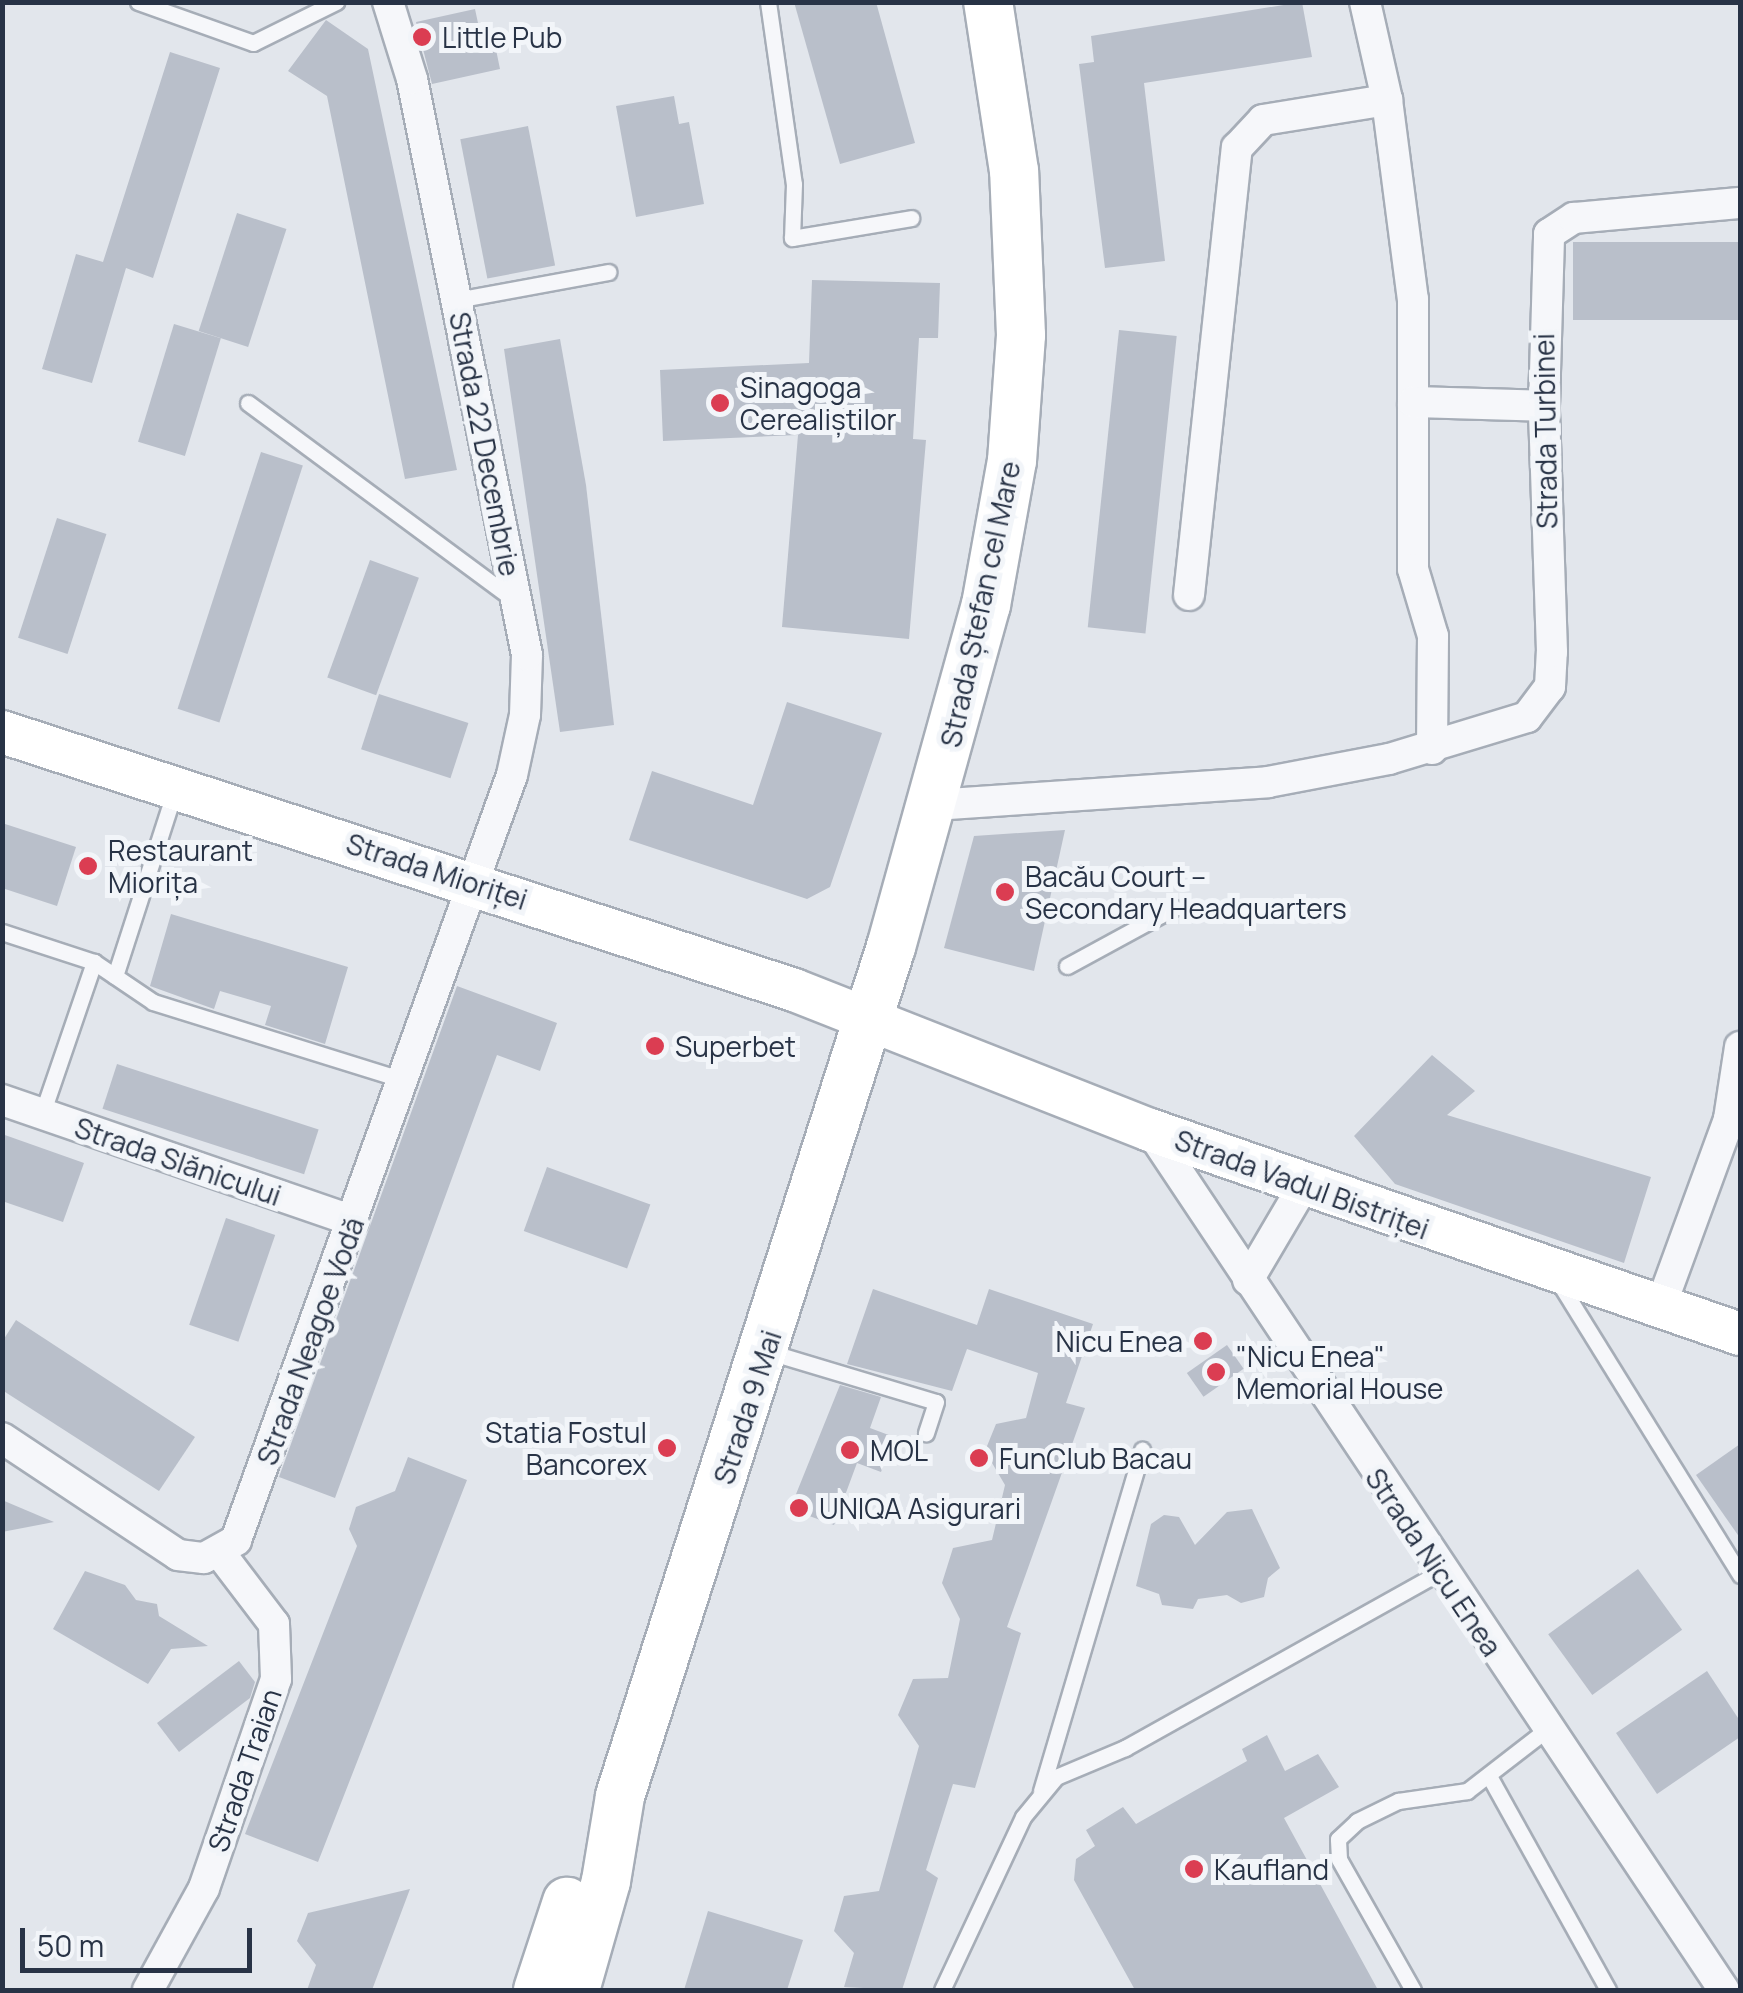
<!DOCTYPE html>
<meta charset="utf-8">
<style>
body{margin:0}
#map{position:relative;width:1743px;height:1993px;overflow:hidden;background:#e2e6ec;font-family:Manrope,sans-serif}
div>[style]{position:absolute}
.building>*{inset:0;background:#b9bfca;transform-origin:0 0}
.roads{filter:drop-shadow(2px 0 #a6adb7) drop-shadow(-2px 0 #a6adb7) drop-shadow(0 2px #a6adb7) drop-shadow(0 -2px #a6adb7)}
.lane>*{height:15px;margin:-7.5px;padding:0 7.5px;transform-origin:7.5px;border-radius:7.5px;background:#f6f7fa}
.street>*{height:30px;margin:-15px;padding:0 15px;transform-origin:15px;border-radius:15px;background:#f6f7fa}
.secondary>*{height:42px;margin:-21px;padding:0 21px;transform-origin:21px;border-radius:21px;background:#fff}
.primary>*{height:48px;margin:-24px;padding:0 24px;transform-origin:24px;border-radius:24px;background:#fff}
.dots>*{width:28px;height:28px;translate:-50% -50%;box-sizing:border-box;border:5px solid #f2f5f9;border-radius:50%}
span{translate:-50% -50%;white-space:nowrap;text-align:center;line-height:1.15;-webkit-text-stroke:10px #f2f5f9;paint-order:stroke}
.poi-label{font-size:28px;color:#283346}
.left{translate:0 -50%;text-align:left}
.right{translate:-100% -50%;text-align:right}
.street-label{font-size:28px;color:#283346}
.frame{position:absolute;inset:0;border:5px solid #283346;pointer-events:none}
.scale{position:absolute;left:20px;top:1928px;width:232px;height:45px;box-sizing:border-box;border:5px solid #283346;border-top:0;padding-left:12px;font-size:30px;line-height:35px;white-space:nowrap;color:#283346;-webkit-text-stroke:8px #f2f5f9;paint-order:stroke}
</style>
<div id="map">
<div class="building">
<div style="clip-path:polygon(794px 2px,876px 2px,915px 143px,840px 164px)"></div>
<div style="clip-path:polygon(1302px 2px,1312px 57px,1144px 83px,1165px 261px,1105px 268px,1079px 64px,1094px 62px,1091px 36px)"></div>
<div style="clip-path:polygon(475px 9px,481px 37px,493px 35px,500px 69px,432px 84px,416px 22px)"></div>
<div style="clip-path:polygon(326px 20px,368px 49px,457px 470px,405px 479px,327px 96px,288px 71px)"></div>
<div style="clip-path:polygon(170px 52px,220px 68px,153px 278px,126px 268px,92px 383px,42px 369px,76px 254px,103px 262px)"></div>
<div style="clip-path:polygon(674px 96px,679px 124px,689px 122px,704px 204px,636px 217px,616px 106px)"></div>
<div style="left:528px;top:126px;width:142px;height:69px;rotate:79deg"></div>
<div style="left:237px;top:213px;width:52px;height:124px;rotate:18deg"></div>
<div style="left:1740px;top:242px;width:78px;height:167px;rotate:90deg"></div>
<div style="clip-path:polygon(812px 280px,940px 283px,938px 338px,919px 338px,913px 439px,926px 440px,909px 639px,782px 627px,798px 435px,663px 441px,660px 370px,809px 363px)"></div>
<div style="left:174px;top:324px;width:49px;height:123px;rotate:17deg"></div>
<div style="left:1119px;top:330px;width:58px;height:299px;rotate:6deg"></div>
<div style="clip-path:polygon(560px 339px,586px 485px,614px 725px,560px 732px,504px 349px)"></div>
<div style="left:261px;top:452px;width:44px;height:270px;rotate:18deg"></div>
<div style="left:57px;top:518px;width:52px;height:126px;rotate:18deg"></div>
<div style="left:370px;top:560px;width:52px;height:125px;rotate:20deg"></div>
<div style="left:379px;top:694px;width:94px;height:58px;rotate:18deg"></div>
<div style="clip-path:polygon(787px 702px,882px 733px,830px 887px,807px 899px,629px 840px,652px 771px,753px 805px)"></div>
<div style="clip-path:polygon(2px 823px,76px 847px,57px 906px,2px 888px)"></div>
<div style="clip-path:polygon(1065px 830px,1034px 971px,944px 948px,974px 836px)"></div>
<div style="clip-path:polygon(171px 914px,348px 967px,325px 1044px,265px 1025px,271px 1006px,220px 991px,214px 1009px,150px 986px)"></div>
<div style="clip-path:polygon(457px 986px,557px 1023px,540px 1071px,497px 1055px,335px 1498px,279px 1477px)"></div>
<div style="clip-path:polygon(1432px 1055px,1475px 1091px,1447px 1115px,1651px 1177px,1624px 1263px,1395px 1184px,1354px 1136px)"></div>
<div style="left:117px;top:1064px;width:212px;height:47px;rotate:18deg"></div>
<div style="clip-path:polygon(2px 1134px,84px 1163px,63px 1222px,2px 1201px)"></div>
<div style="left:547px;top:1167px;width:110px;height:68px;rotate:20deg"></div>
<div style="left:226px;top:1218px;width:52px;height:113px;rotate:19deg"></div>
<div style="clip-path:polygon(873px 1289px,977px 1325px,989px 1289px,1093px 1324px,1066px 1403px,1085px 1408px,1007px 1627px,1021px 1633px,975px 1788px,953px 1784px,926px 1870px,938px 1878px,902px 1990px,844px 1987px,854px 1953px,834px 1931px,844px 1896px,879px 1891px,919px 1746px,898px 1715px,913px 1679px,948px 1678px,960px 1619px,942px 1583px,953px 1548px,992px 1540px,1005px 1485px,985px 1451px,996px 1424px,1026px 1418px,1038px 1373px,967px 1349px,952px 1391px,847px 1364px)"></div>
<div style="clip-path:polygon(16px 1320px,195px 1437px,159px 1491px,2px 1390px,2px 1342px)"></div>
<div style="left:1227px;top:1345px;width:29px;height:49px;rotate:55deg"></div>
<div style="clip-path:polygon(840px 1385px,881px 1397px,870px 1428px,894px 1437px,881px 1472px,857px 1463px,834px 1525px,790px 1509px)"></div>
<div style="clip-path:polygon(1740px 1444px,1740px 1538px,1696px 1475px)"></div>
<div style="clip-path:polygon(408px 1457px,467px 1480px,318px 1862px,245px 1834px,357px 1546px,349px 1529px,356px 1507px,395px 1491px)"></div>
<div style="clip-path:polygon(2px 1500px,54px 1522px,2px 1532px)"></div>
<div style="clip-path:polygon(1252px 1509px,1280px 1568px,1268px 1578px,1264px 1597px,1241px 1603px,1227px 1595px,1198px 1599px,1193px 1609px,1162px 1605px,1159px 1594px,1136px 1586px,1151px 1524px,1164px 1515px,1179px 1517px,1195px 1545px,1227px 1512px)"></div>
<div style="left:1638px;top:1569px;width:75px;height:111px;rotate:54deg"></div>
<div style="clip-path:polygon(85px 1571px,125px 1585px,136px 1600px,157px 1604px,159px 1616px,208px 1646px,171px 1649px,148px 1684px,53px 1629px)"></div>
<div style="clip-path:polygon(239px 1661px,255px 1682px,250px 1698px,179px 1752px,157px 1723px)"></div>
<div style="clip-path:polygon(1707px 1671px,1740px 1721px,1740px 1737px,1657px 1794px,1616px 1733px)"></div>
<div style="clip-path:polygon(1267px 1735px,1285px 1771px,1318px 1754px,1339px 1787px,1284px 1818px,1378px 1990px,1135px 1990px,1074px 1880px,1076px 1859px,1095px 1846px,1086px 1830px,1123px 1807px,1136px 1824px,1247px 1761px,1242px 1749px)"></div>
<div style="clip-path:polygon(410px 1889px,372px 1990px,307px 1990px,316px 1965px,297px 1941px,308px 1913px)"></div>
<div style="clip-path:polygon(708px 1911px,803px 1940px,787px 1990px,684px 1990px)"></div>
</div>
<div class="roads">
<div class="lane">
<div style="left:138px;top:2px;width:122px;rotate:19.6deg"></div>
<div style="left:253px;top:43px;width:93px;rotate:-26.3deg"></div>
<div style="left:768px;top:2px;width:184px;rotate:81.9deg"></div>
<div style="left:794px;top:184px;width:54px;rotate:92.1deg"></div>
<div style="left:792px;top:238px;width:121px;rotate:-9.5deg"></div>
<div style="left:456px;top:300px;width:155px;rotate:-10.4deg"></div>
<div style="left:248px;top:403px;width:330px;rotate:36.5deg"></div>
<div style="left:2px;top:932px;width:97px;rotate:18.1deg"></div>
<div style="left:94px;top:962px;width:71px;rotate:34.1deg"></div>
<div style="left:153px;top:1002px;width:262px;rotate:17.3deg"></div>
<div style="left:1067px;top:966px;width:122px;rotate:-28.5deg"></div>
<div style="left:115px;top:976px;width:195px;rotate:-72.1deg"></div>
<div style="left:42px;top:1114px;width:161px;rotate:-71.1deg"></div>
<div style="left:1558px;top:1281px;width:346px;rotate:58.2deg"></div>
<div style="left:766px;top:1351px;width:177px;rotate:16.7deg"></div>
<div style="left:936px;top:1402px;width:33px;rotate:108deg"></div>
<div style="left:1489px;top:1776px;width:245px;rotate:60.9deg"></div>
<div style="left:1041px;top:1791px;width:356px;rotate:-73.5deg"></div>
<div style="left:942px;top:1990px;width:191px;rotate:-64.9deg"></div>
<div style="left:1023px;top:1817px;width:52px;rotate:-50.5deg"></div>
<div style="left:1056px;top:1777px;width:75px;rotate:-22.8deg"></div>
<div style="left:1125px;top:1748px;width:361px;rotate:-29.2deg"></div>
<div style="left:1413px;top:1990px;width:150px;rotate:-119.5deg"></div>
<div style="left:1339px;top:1859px;width:20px;rotate:-93deg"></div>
<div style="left:1338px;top:1839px;width:26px;rotate:-43deg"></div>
<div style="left:1357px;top:1821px;width:46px;rotate:-26deg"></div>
<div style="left:1398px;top:1801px;width:70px;rotate:-8.2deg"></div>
<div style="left:1467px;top:1791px;width:100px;rotate:-37.7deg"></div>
</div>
<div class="street">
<div style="left:1365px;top:2px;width:100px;rotate:77.3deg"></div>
<div style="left:1387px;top:100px;width:201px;rotate:82.6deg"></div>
<div style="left:1413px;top:299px;width:270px;rotate:90deg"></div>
<div style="left:1413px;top:569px;width:70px;rotate:73.4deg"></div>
<div style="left:1433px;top:636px;width:113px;rotate:90.5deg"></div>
<div style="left:1413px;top:402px;width:131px;rotate:1.7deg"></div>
<div style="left:1189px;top:595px;width:450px;rotate:-83.9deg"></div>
<div style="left:1237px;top:148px;width:38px;rotate:-47deg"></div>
<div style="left:1263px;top:120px;width:126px;rotate:-9.2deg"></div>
<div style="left:934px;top:805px;width:335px;rotate:-3.9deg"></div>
<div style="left:1268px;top:782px;width:123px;rotate:-10.8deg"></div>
<div style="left:1389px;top:759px;width:144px;rotate:-16.9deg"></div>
<div style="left:1527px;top:717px;width:38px;rotate:-53deg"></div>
<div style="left:1550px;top:687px;width:35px;rotate:-87deg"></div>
<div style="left:1552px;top:652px;width:246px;rotate:-91.9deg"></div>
<div style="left:1544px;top:406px;width:172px;rotate:-88.3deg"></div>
<div style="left:1549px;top:234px;width:30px;rotate:-33deg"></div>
<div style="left:1574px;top:218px;width:167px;rotate:-5.2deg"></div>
<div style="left:2px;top:1100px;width:371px;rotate:19deg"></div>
<div style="left:1729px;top:1119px;width:73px;rotate:-81.3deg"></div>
<div style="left:1150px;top:1130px;width:1034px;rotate:56.28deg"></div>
<div style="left:1248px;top:1280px;width:110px;rotate:-59.5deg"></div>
<div style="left:1660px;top:1308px;width:201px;rotate:-69.9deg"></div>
<div style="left:1729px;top:1119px;width:12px;rotate:24deg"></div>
<div style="left:2px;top:1438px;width:211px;rotate:33.6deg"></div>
<div style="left:178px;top:1555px;width:26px;rotate:7deg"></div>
<div style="left:204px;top:1558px;width:37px;rotate:-29deg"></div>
<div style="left:236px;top:1540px;width:813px;rotate:-70.16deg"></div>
<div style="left:512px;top:775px;width:61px;rotate:-77.8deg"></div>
<div style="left:525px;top:715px;width:60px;rotate:-88.1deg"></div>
<div style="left:527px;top:655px;width:587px;rotate:-101.29deg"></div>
<div style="left:412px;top:79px;width:81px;rotate:-107.3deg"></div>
<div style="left:148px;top:1990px;width:116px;rotate:-61.2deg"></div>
<div style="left:204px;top:1888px;width:221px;rotate:-71deg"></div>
<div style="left:276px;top:1679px;width:55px;rotate:-92.1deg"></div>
<div style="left:274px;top:1624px;width:89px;rotate:-127.3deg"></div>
</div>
<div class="secondary">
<div style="left:2px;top:732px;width:833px;rotate:18.04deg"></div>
<div style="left:794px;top:990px;width:383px;rotate:21.5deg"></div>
<div style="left:1150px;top:1130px;width:624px;rotate:19.07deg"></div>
</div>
<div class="primary">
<div style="left:538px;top:1990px;width:93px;rotate:-71.8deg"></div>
<div style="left:575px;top:1990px;width:113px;rotate:-74.1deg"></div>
<div style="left:606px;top:1881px;width:86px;rotate:-80.6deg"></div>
<div style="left:620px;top:1796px;width:891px;rotate:-72.3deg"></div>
<div style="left:891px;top:947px;width:355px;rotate:-74.5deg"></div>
<div style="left:986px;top:605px;width:146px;rotate:-79.8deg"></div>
<div style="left:1012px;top:461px;width:126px;rotate:-85.9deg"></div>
<div style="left:1021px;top:335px;width:164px;rotate:-92.4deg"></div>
<div style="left:1014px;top:171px;width:171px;rotate:-98.7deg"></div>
</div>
</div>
<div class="dots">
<div style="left:422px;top:37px;background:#db3d52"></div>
<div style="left:720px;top:403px;background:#db3d52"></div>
<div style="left:88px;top:866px;background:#db3d52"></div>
<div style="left:1005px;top:892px;background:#db3d52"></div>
<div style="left:655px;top:1046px;background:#db3d52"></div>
<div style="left:1203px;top:1341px;background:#db3d52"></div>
<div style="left:1216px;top:1372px;background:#db3d52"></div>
<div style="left:667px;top:1448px;background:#db3d52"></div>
<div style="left:850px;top:1450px;background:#db3d52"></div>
<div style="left:979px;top:1458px;background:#db3d52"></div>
<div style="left:799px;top:1508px;background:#db3d52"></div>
<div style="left:1194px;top:1869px;background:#db3d52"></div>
</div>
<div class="poi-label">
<span class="left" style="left:442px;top:37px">Little Pub</span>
<span class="left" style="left:740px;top:403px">Sinagoga<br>Cerealiștilor</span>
<span class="left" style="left:108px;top:866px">Restaurant<br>Miorița</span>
<span class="left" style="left:1025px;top:892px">Bacău Court –<br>Secondary Headquarters</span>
<span class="left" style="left:675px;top:1046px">Superbet</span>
<span class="right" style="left:1183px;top:1341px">Nicu Enea</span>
<span class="left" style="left:1236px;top:1372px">"Nicu Enea"<br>Memorial House</span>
<span class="right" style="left:647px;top:1448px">Statia Fostul<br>Bancorex</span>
<span class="left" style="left:870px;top:1450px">MOL</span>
<span class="left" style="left:999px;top:1458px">FunClub Bacau</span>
<span class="left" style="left:819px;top:1508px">UNIQA Asigurari</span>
<span class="left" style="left:1214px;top:1869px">Kaufland</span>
</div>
<div class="street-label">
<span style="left:1545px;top:431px;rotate:-91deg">Strada Turbinei</span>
<span style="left:485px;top:444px;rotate:79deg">Strada 22 Decembrie</span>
<span style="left:980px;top:604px;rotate:-78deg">Strada Ștefan cel Mare</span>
<span style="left:437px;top:871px;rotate:18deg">Strada Mioriței</span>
<span style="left:178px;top:1161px;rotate:19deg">Strada Slănicului</span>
<span style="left:1302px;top:1184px;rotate:20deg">Strada Vadul Bistriței</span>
<span style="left:310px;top:1341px;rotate:-70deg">Strada Neagoe Vodă</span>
<span style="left:747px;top:1407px;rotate:-72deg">Strada 9 Mai</span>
<span style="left:1434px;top:1562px;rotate:56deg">Strada Nicu Enea</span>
<span style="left:244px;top:1770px;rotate:-71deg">Strada Traian</span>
</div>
<div class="frame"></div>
<div class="scale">50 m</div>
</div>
